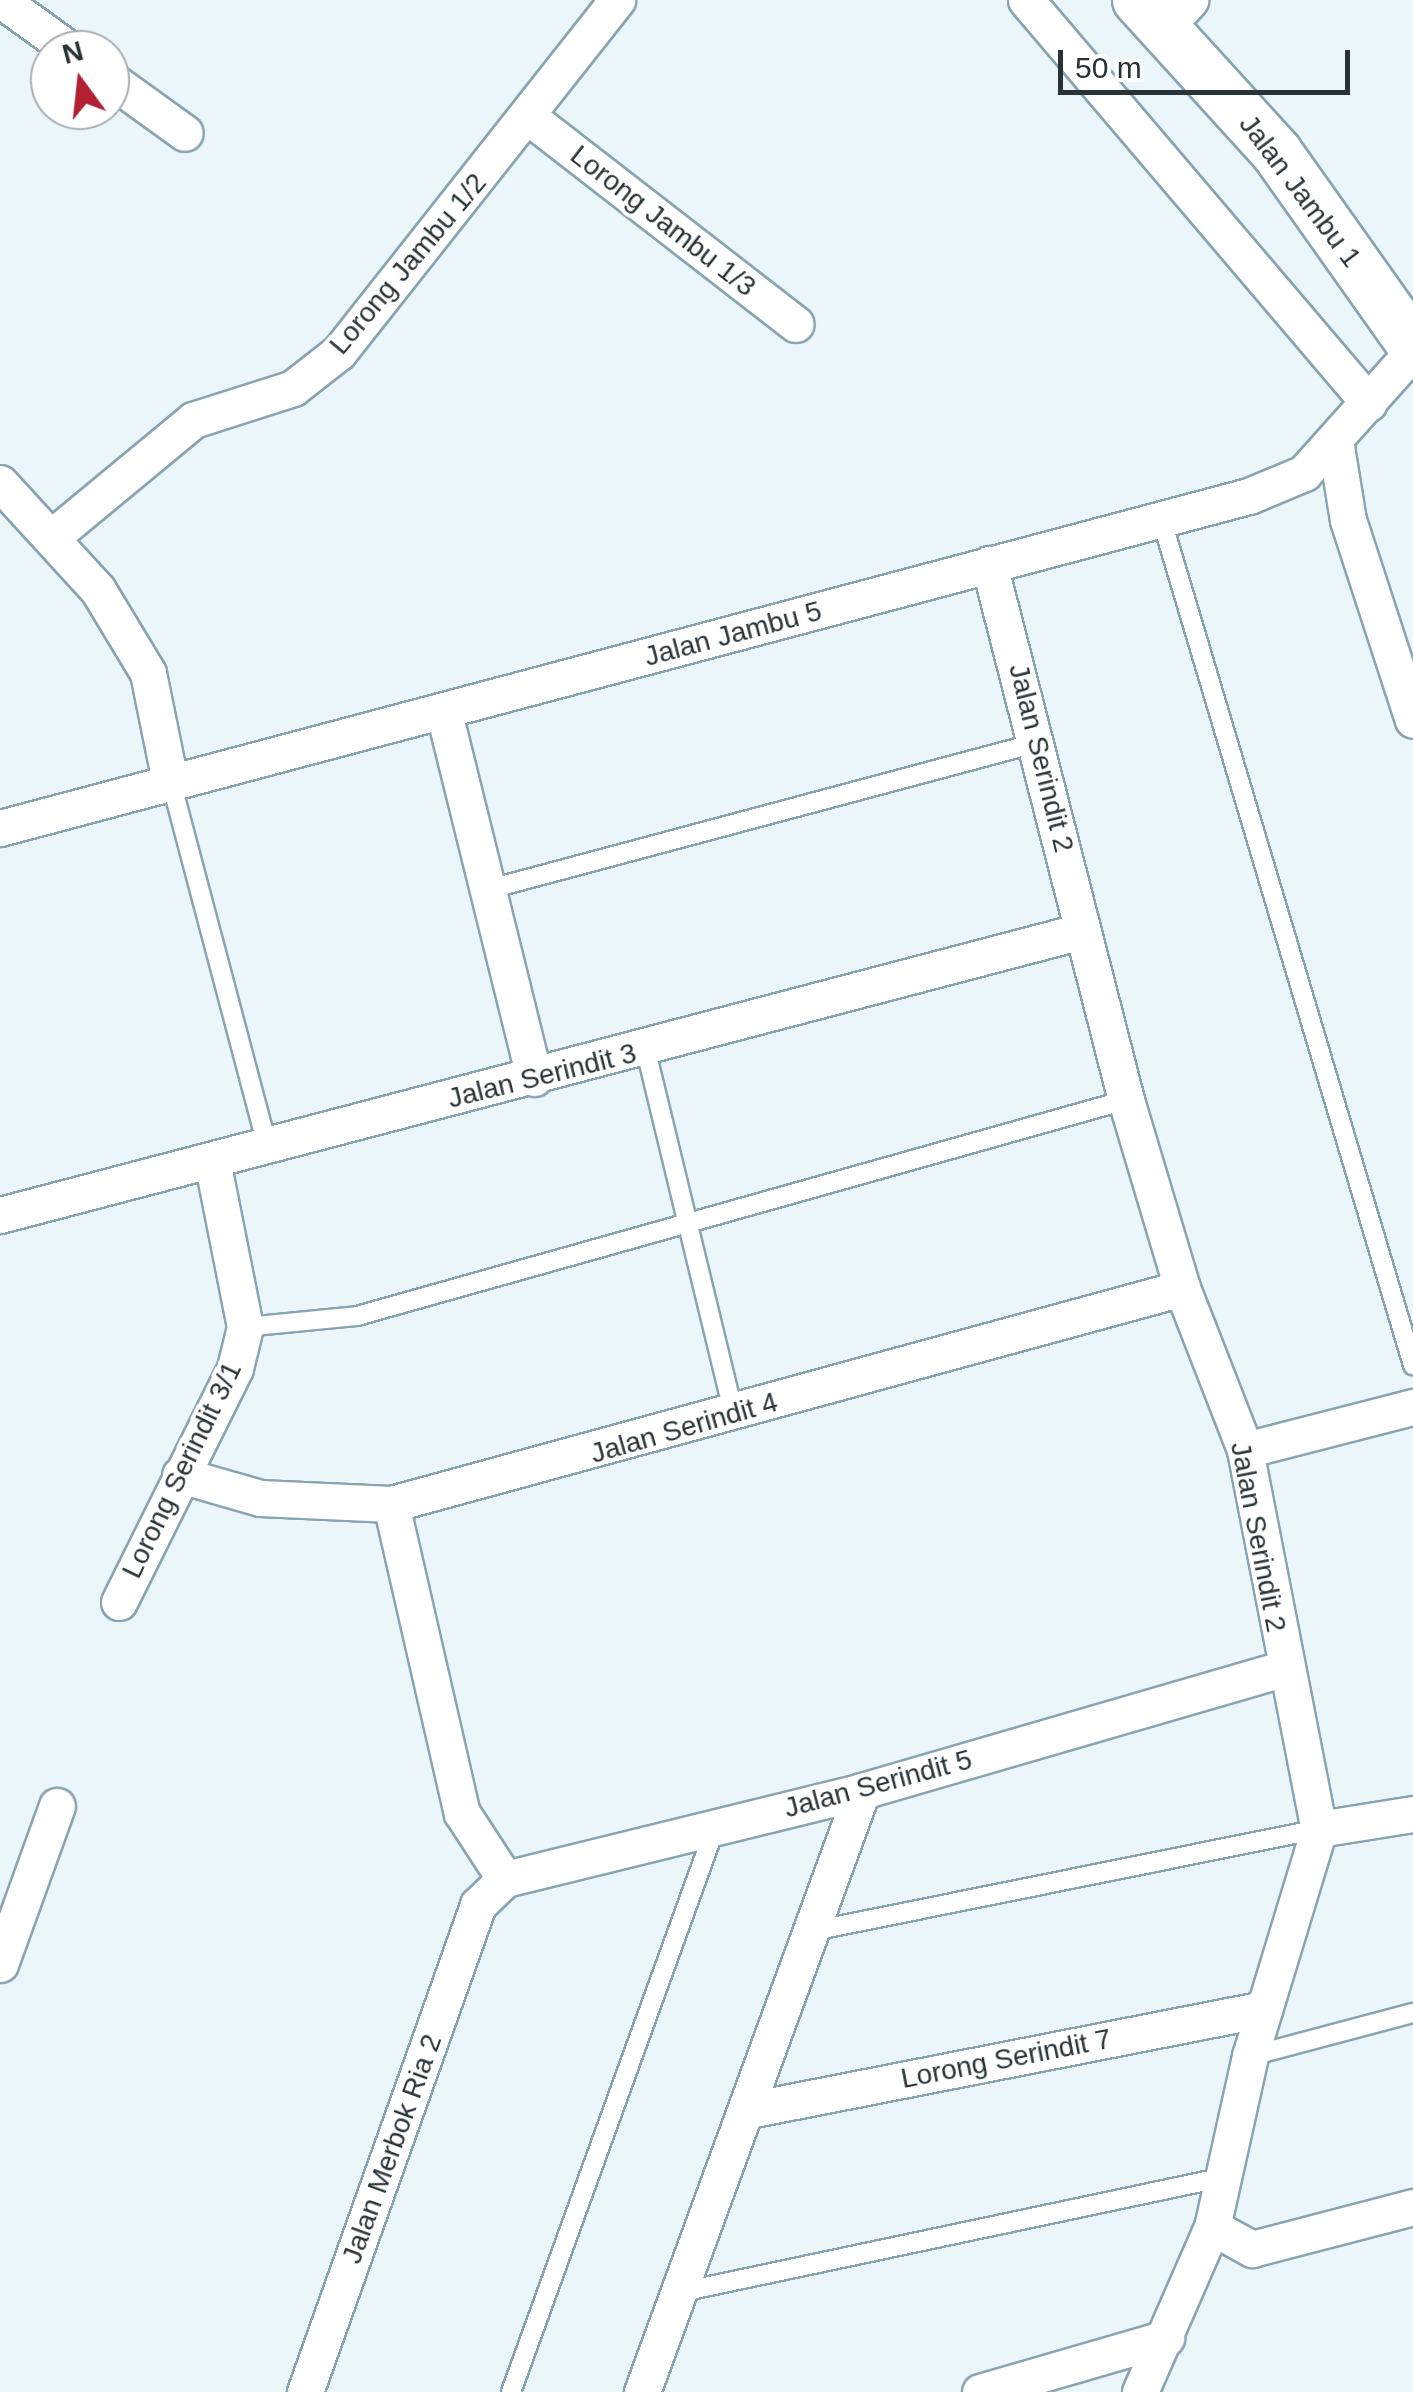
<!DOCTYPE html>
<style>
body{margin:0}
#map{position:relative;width:1413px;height:2392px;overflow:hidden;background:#ebf6fb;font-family:Arial,sans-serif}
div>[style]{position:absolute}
.roads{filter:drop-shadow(2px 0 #89a4b1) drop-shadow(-2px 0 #89a4b1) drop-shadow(0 2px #89a4b1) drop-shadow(0 -2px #89a4b1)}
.lane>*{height:18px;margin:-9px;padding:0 9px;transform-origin:9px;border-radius:9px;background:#fff}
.street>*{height:35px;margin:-17.5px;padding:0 17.5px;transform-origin:17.5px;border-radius:17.5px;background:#fff}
.secondary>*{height:50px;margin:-25px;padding:0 25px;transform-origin:25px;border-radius:25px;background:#fff}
span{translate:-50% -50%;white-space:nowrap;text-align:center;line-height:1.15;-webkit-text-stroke:8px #fff;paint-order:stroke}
.street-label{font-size:28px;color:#283338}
.north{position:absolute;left:30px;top:30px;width:100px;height:100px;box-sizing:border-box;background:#fff;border:2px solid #a9adaf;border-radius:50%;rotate:345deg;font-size:28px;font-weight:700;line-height:40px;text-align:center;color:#283338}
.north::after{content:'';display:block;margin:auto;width:35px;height:45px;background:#b22031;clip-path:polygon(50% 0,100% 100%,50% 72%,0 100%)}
.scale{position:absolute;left:1058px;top:50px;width:292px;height:45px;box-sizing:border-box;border:5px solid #283338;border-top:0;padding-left:12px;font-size:30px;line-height:35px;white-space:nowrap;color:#283338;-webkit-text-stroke:8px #fff;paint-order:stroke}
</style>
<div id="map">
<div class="roads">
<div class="lane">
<div style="left:1162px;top:521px;width:881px;rotate:73.44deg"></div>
<div style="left:170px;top:778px;width:380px;rotate:75.2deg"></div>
<div style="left:486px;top:890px;width:573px;rotate:-14.96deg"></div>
<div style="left:646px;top:1051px;width:374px;rotate:76.4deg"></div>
<div style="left:245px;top:1327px;width:113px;rotate:-5.6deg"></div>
<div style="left:357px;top:1316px;width:799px;rotate:-15.69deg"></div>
<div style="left:818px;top:1930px;width:511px;rotate:-11.4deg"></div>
<div style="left:1251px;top:2056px;width:168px;rotate:-14.9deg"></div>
<div style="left:686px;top:2291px;width:546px;rotate:-11.95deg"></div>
<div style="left:511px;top:2392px;width:600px;rotate:-70.11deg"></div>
</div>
<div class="street">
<div style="left:1px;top:0;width:85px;rotate:35.9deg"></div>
<div style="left:1026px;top:0;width:529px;rotate:49.6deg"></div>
<div style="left:1165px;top:28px;width:38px;rotate:-48deg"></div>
<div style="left:110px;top:79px;width:92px;rotate:35.8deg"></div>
<div style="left:530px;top:118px;width:336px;rotate:37.8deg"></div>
<div style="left:1335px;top:440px;width:81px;rotate:80.8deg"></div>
<div style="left:1348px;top:520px;width:210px;rotate:72deg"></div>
<div style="left:0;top:483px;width:145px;rotate:47.5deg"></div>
<div style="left:98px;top:590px;width:97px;rotate:58.9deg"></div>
<div style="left:148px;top:673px;width:105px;rotate:78.5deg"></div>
<div style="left:53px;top:536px;width:182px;rotate:-39.6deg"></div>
<div style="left:193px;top:420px;width:105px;rotate:-17.7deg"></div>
<div style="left:293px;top:388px;width:58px;rotate:-38deg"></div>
<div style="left:339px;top:352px;width:449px;rotate:-51.7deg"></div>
<div style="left:989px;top:564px;width:553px;rotate:75.66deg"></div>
<div style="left:1126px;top:1100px;width:196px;rotate:73.4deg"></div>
<div style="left:1182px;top:1288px;width:174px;rotate:68.7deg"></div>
<div style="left:1245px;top:1450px;width:386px;rotate:79deg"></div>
<div style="left:1319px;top:1829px;width:237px;rotate:106.9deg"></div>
<div style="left:1250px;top:2056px;width:175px;rotate:102.5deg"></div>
<div style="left:1212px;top:2227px;width:180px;rotate:113.6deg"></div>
<div style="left:444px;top:713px;width:376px;rotate:76.1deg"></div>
<div style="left:0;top:828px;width:1292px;rotate:-14.89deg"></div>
<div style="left:1249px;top:496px;width:60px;rotate:-22.7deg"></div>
<div style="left:1304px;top:473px;width:164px;rotate:-48.2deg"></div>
<div style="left:0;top:1215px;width:1119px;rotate:-14.71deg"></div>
<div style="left:1245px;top:1450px;width:173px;rotate:-14.4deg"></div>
<div style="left:180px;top:1475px;width:83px;rotate:16deg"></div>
<div style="left:260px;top:1498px;width:131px;rotate:2.6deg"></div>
<div style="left:391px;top:1504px;width:820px;rotate:-15.27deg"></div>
<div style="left:391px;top:1504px;width:317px;rotate:77.1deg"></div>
<div style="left:462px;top:1813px;width:79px;rotate:56.9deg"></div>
<div style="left:119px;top:1602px;width:261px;rotate:-63.6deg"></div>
<div style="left:235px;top:1368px;width:42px;rotate:-76.3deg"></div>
<div style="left:245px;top:1327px;width:170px;rotate:-101.2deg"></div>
<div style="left:1319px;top:1829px;width:95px;rotate:-9.1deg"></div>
<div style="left:0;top:1964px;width:168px;rotate:-70.2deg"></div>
<div style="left:749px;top:2110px;width:525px;rotate:-11.1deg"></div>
<div style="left:1212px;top:2227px;width:46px;rotate:28.8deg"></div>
<div style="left:1252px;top:2249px;width:166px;rotate:-14.6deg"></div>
<div style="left:305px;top:2392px;width:517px;rotate:-70.44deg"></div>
<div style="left:478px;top:1905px;width:37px;rotate:-44deg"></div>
<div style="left:505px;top:1879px;width:368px;rotate:-13.8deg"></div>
<div style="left:862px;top:1791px;width:440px;rotate:-16.2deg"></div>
<div style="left:642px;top:2392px;width:640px;rotate:-69.89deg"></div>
<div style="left:980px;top:2392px;width:194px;rotate:-16.2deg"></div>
</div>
<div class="secondary">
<div style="left:1138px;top:0;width:207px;rotate:47.7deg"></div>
<div style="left:1277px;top:153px;width:235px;rotate:54.7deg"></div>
</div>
</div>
<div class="street-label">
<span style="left:1300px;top:191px;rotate:53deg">Jalan Jambu 1</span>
<span style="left:663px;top:221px;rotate:38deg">Lorong Jambu 1/3</span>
<span style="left:408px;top:264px;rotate:-50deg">Lorong Jambu 1/2</span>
<span style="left:733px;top:634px;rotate:-15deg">Jalan Jambu 5</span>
<span style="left:1041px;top:758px;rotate:76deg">Jalan Serindit 2</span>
<span style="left:542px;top:1076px;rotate:-14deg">Jalan Serindit 3</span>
<span style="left:684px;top:1428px;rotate:-16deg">Jalan Serindit 4</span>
<span style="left:182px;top:1470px;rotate:-64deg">Lorong Serindit 3/1</span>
<span style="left:1258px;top:1537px;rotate:79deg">Jalan Serindit 2</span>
<span style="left:878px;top:1784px;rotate:-15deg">Jalan Serindit 5</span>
<span style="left:1006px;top:2059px;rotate:-11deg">Lorong Serindit 7</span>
<span style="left:392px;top:2149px;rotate:-70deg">Jalan Merbok Ria 2</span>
</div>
<div class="north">N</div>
<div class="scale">50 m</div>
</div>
